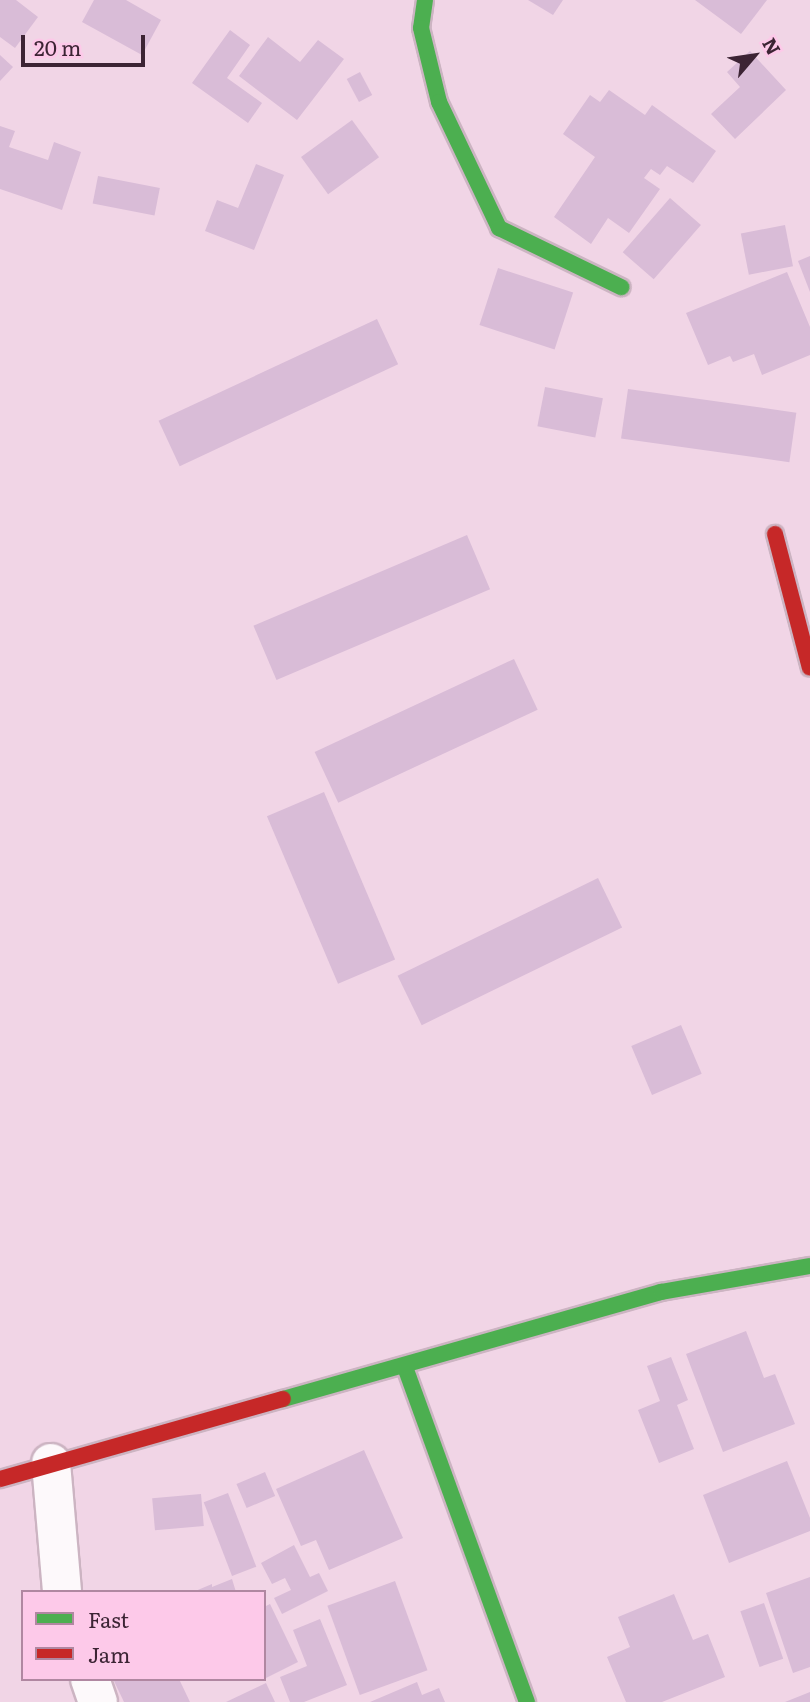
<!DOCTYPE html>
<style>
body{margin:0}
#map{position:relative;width:810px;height:1702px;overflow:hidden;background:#f1d5e6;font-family:Literata,serif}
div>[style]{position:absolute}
.building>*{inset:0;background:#d9bcd7;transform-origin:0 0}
.roads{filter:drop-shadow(2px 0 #ccb4c2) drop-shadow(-2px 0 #ccb4c2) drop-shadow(0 2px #ccb4c2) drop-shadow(0 -2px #ccb4c2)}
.street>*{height:38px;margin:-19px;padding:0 19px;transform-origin:19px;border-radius:19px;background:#fdf9fb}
.fast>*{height:16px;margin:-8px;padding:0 8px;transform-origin:8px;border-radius:8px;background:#4caf50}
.jam>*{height:16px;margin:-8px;padding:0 8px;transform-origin:8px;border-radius:8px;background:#c62828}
span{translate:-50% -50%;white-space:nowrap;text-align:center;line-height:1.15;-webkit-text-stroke:5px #fdc9e9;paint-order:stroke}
.legend{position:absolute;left:21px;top:1590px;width:245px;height:91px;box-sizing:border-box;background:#fdc9e9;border:2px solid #b087a1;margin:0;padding:9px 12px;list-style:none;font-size:21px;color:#3c2434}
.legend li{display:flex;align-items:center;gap:14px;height:35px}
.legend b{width:35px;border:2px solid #b087a1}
.north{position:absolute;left:719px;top:21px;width:70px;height:70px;-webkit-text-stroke:5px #fdc9e9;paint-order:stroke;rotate:61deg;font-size:19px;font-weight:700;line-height:28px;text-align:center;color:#3c2434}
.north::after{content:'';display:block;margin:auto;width:24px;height:32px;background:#3c2434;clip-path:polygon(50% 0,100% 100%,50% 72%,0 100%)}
.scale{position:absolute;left:21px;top:35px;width:124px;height:32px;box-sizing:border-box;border:4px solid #3c2434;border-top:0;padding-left:9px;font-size:21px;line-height:24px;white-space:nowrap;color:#3c2434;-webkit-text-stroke:5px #fdc9e9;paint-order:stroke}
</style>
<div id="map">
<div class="building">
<div style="clip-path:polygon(0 0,16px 0,38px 17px,15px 48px,0 37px)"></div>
<div style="clip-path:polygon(94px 0,126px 0,161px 20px,142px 55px,82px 22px)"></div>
<div style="clip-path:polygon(528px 0,563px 0,553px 15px)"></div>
<div style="clip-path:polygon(695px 0,767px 0,741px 34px)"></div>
<div style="clip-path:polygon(230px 30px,250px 45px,227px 78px,262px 103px,248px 123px,192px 83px)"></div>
<div style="clip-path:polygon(268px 37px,300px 62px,318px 40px,344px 59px,297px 120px,239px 76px)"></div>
<div style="clip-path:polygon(750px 51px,786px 90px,735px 139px,711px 114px,740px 87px,727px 72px)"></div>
<div style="clip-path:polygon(0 55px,13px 67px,0 81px)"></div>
<div style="left:360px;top:72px;width:26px;height:15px;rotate:62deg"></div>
<div style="clip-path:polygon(609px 90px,645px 115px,652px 105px,716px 151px,693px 183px,667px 166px,660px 175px,651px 169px,644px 178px,660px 189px,629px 233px,608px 218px,591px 244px,554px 217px,595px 157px,563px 134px,590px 95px,600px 102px)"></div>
<div style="left:352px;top:120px;width:46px;height:63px;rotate:54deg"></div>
<div style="clip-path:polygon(0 126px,15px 131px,9px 147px,48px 160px,54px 142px,81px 152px,62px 210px,0 189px)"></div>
<div style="clip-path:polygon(256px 164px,284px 175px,254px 250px,205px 231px,217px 200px,238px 208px)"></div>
<div style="left:98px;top:176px;width:63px;height:28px;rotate:11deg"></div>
<div style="left:670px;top:198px;width:41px;height:72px;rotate:41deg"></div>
<div style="left:785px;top:225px;width:42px;height:45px;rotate:79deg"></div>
<div style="clip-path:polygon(810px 256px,810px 292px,798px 261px)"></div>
<div style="left:498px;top:268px;width:79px;height:60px;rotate:18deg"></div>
<div style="clip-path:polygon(787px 272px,810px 327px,810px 355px,762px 375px,754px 354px,733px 362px,730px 356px,708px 365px,686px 313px)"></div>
<div style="left:377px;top:319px;width:50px;height:241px;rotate:65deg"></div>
<div style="left:545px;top:387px;width:59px;height:40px;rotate:11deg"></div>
<div style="left:628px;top:389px;width:170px;height:50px;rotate:8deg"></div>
<div style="left:467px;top:535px;width:59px;height:232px;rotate:67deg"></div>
<div style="left:514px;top:659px;width:56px;height:220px;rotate:65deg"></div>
<div style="left:324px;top:792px;width:182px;height:62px;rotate:67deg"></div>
<div style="left:598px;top:878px;width:55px;height:223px;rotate:64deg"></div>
<div style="left:681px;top:1025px;width:53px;height:54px;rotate:67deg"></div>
<div style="clip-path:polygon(746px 1331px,764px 1378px,775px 1374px,795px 1424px,723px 1452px,686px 1354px)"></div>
<div style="clip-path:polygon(671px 1357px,688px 1400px,677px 1405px,694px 1449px,659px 1463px,638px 1410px,660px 1401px,647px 1366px)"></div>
<div style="clip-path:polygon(364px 1450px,403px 1538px,329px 1570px,316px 1540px,301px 1546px,276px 1489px)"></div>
<div style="clip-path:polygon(787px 1461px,810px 1518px,810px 1531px,729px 1563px,703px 1495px)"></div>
<div style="left:265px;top:1472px;width:26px;height:31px;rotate:67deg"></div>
<div style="left:228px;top:1493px;width:79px;height:26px;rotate:69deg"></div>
<div style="left:201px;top:1494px;width:32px;height:49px;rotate:85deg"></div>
<div style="clip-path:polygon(294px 1545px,310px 1577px,319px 1573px,328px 1591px,282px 1614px,274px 1598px,291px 1590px,285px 1578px,272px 1584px,261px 1563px)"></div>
<div style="clip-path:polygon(810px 1577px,810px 1667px,793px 1673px,766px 1593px)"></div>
<div style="clip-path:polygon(232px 1579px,236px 1592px,193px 1592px,212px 1584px,212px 1587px)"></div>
<div style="left:395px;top:1581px;width:95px;height:72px;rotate:70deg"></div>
<div style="clip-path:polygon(674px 1594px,693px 1640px,708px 1634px,725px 1677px,662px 1702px,626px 1702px,607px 1657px,630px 1647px,618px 1617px)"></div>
<div style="left:764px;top:1603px;width:59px;height:25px;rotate:71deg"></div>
<div style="clip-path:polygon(270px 1604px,298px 1662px,264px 1679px,264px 1607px)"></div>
<div style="clip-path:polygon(320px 1619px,347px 1685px,304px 1702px,290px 1702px,280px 1677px,307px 1666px,293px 1630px)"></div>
<div style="clip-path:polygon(117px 1679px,179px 1679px,190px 1702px,124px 1702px,114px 1681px)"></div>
<div style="clip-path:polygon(417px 1682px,422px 1695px,439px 1688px,445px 1702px,370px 1702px)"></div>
<div style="clip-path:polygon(266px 1683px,275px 1702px,226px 1702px)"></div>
<div style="clip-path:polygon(810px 1692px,810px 1702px,785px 1702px)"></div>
</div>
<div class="roads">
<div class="street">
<div style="left:51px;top:1463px;width:129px;rotate:85.1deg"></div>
<div style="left:90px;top:1679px;width:24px;rotate:71deg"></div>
</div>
<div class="fast">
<div style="left:425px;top:0;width:28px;rotate:98deg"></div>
<div style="left:421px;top:28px;width:76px;rotate:76.3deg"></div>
<div style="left:439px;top:102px;width:140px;rotate:64.5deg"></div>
<div style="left:499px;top:228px;width:136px;rotate:25.8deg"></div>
<div style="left:405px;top:1367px;width:357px;rotate:70deg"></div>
<div style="left:283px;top:1399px;width:393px;rotate:-15.8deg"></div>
<div style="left:661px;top:1292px;width:151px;rotate:-9.9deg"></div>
</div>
<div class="jam">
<div style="left:775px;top:534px;width:138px;rotate:75.4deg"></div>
<div style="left:0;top:1479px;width:294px;rotate:-15.8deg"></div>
</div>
</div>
<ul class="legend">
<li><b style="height:9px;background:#4caf50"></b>Fast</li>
<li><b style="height:9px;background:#c62828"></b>Jam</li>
</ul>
<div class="north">N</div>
<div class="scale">20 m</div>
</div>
